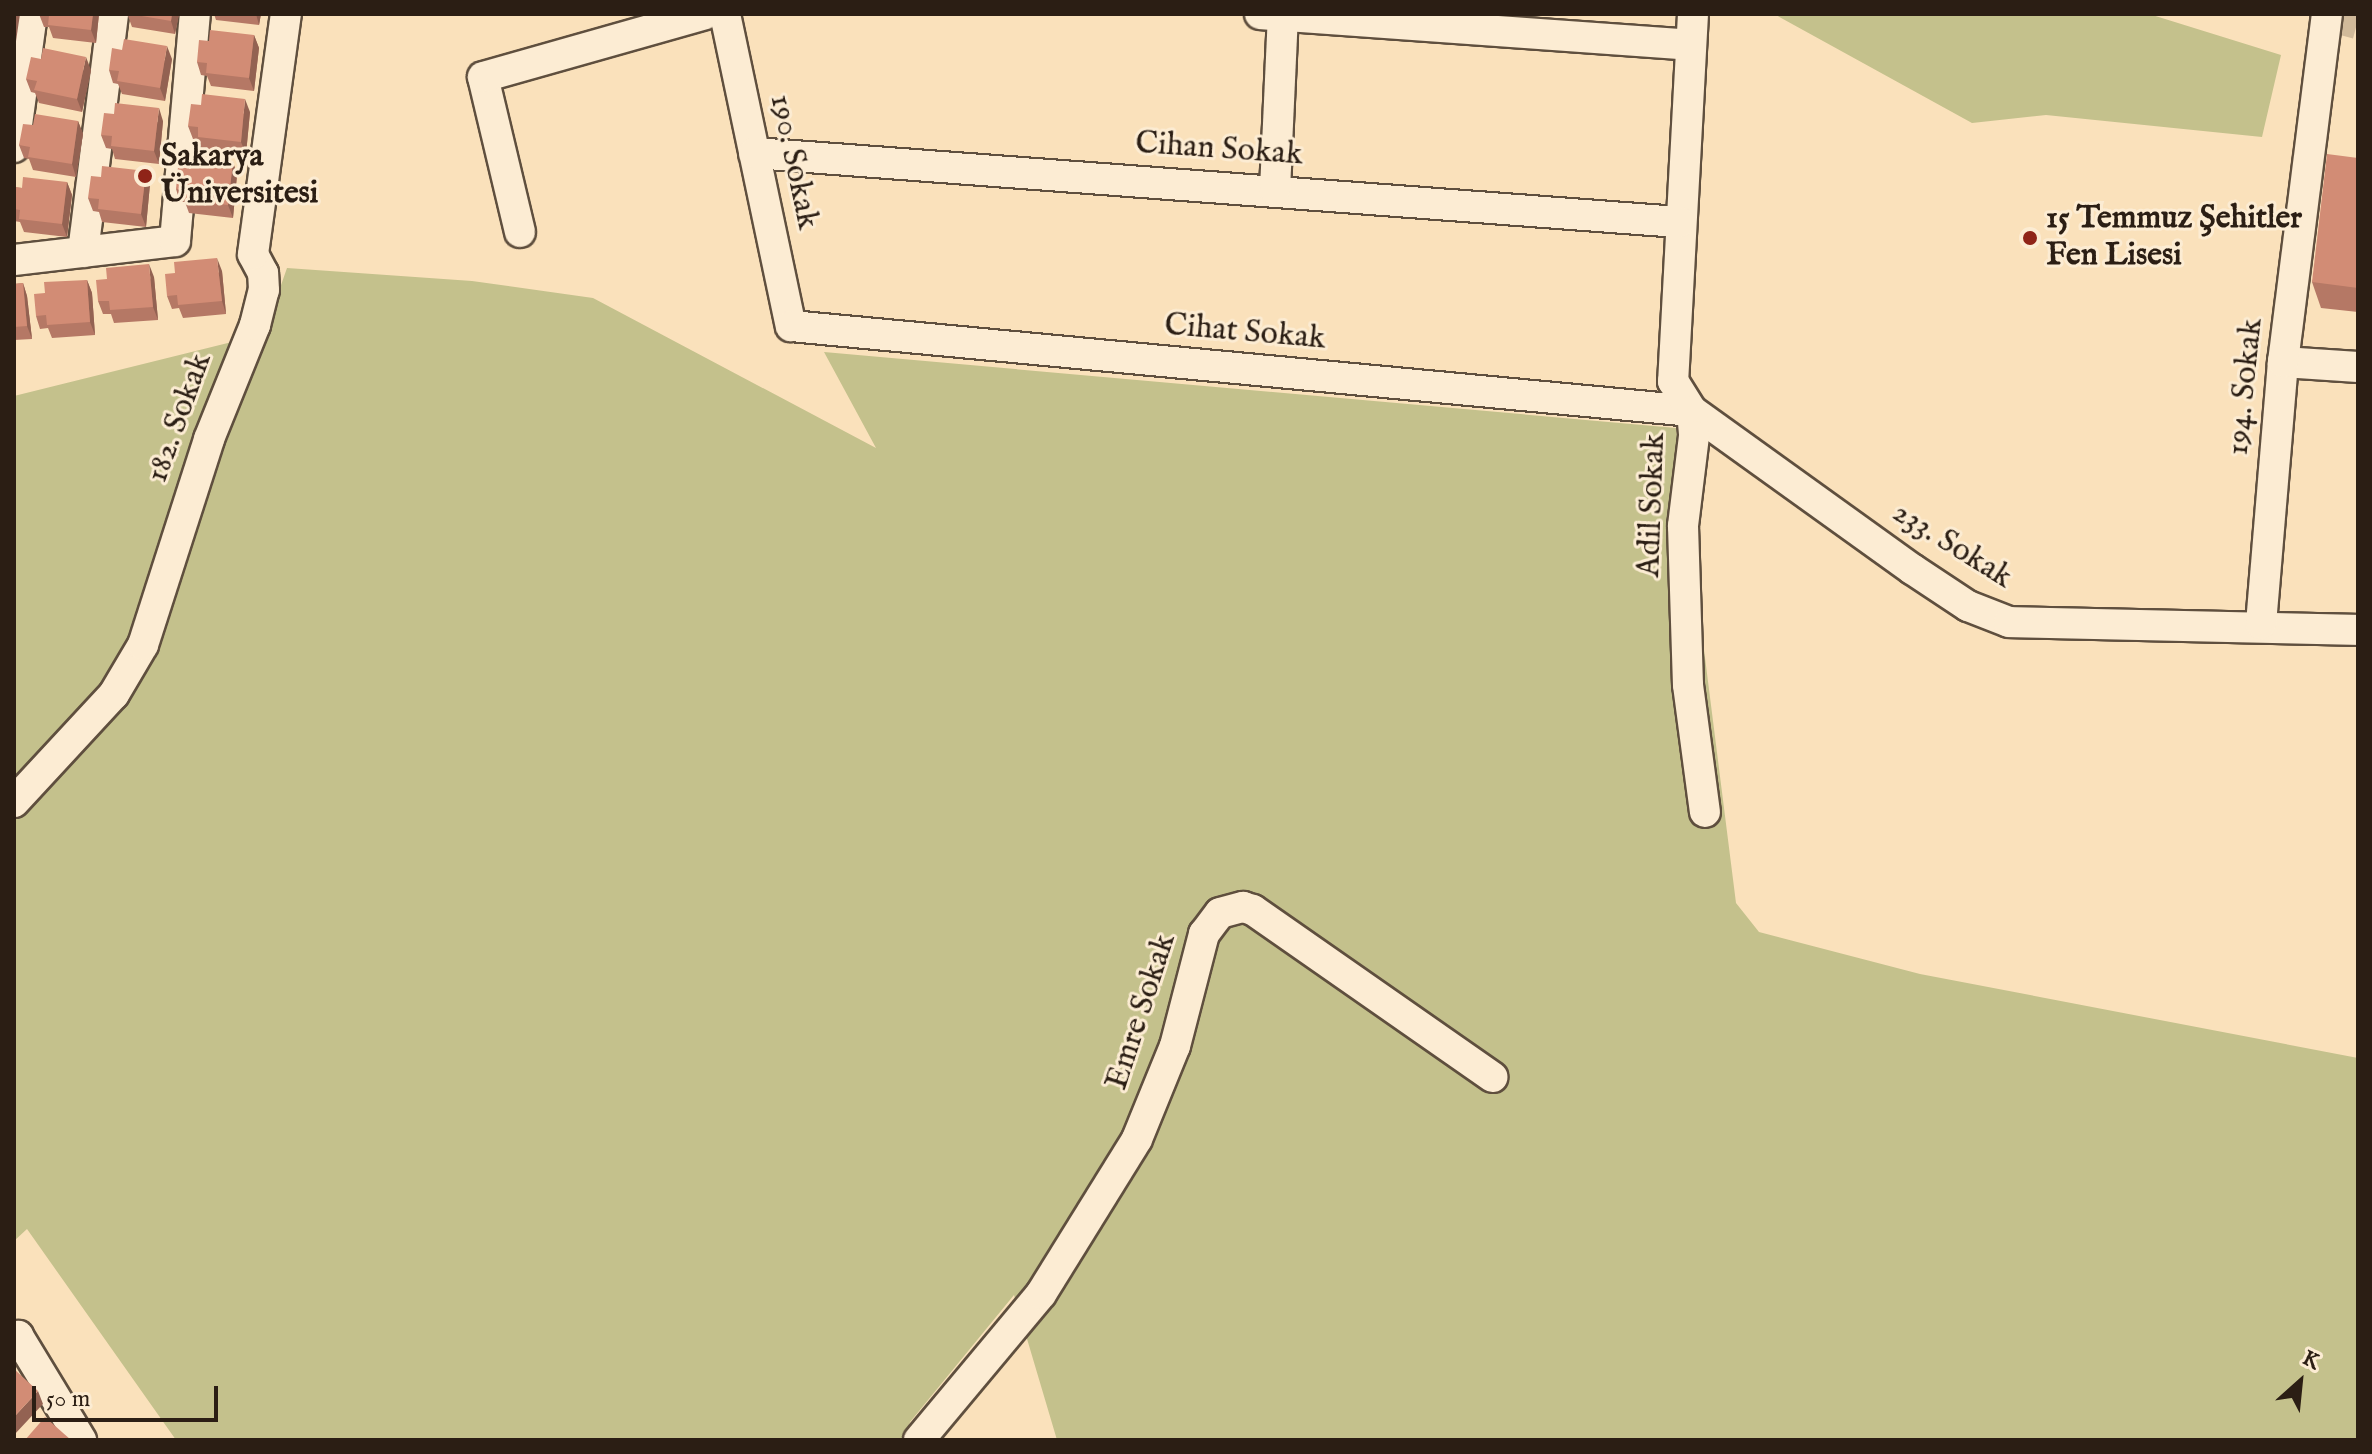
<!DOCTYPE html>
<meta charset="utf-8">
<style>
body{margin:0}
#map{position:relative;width:2372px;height:1454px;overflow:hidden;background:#fae1bb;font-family:"IM FELL English",serif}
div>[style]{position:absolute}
.green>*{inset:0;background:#c4c18c}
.secondary-tunnel>*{height:42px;margin-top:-21px;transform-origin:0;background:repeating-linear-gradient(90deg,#d1ba9a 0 42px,transparent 0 63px)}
.roads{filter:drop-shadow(2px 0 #5f4f3e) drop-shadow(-2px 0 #5f4f3e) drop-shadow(0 2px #5f4f3e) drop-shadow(0 -2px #5f4f3e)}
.street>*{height:30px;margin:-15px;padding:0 15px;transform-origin:15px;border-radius:15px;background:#fcecd3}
.wall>*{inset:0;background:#b57865}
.shaded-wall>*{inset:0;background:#936252}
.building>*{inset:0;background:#d28c75}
.dots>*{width:22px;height:22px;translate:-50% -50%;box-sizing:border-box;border:4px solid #fcecd3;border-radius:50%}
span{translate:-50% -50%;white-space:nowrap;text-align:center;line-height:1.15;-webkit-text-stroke:6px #fcecd3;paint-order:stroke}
.street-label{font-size:32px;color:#2b1e14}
.poi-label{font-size:32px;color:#2b1e14;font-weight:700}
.left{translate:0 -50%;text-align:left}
.frame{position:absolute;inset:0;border:16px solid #2b1e14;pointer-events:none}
.north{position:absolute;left:2260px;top:1342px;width:80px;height:80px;-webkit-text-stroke:6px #fcecd3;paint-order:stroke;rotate:27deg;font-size:22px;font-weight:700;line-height:32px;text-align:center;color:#2b1e14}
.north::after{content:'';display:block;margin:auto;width:28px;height:36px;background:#2b1e14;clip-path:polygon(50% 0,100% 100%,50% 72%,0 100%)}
.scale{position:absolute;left:32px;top:1386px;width:186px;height:36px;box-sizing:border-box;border:4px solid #2b1e14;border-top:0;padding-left:10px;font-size:24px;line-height:28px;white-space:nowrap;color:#2b1e14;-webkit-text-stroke:6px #fcecd3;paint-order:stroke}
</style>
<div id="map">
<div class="green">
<div style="clip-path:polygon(1774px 14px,2149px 14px,2281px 55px,2262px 137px,2046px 115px,1972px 123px)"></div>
<div style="clip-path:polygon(287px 268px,472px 281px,593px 298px,876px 448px,824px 352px,1676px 428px,1736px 903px,1759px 932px,1920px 974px,2358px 1058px,2358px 1440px,1057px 1440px,1014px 1295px,910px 1422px,907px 1440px,176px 1440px,27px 1229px,14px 1241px,14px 396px,248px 338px,259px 348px)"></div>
</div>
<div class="secondary-tunnel">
<div style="left:2343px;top:14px;width:16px;rotate:15deg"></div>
</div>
<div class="roads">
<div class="street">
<div style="left:725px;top:14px;width:319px;rotate:78.1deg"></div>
<div style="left:791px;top:326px;width:905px;rotate:5.39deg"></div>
<div style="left:1692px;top:411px;width:271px;rotate:35.7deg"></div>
<div style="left:1912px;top:569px;width:67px;rotate:33.5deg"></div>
<div style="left:1968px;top:606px;width:44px;rotate:21.3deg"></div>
<div style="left:2009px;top:622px;width:349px;rotate:1.3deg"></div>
<div style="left:1260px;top:14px;width:430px;rotate:4.1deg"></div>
<div style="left:1693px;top:14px;width:368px;rotate:93.1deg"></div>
<div style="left:1673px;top:381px;width:36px;rotate:58deg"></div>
<div style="left:1692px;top:411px;width:25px;rotate:85deg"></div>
<div style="left:1694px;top:436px;width:91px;rotate:97deg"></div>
<div style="left:1683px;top:526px;width:159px;rotate:88.2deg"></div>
<div style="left:1688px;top:685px;width:128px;rotate:82.4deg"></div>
<div style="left:14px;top:147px;width:134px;rotate:-82.3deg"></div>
<div style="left:754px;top:153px;width:928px;rotate:4.27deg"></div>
<div style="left:1275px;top:190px;width:176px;rotate:-87.4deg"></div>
<div style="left:520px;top:232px;width:159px;rotate:-103.4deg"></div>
<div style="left:483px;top:77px;width:231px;rotate:-15.8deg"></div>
<div style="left:83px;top:252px;width:240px;rotate:-82.8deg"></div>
<div style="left:14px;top:260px;width:162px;rotate:-6.7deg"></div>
<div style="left:175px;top:241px;width:228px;rotate:-85deg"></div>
<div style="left:2283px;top:362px;width:75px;rotate:3.8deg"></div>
<div style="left:2261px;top:624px;width:263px;rotate:-85.2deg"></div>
<div style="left:2283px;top:362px;width:351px;rotate:-82.8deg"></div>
<div style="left:14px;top:802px;width:147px;rotate:-47.2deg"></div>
<div style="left:114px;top:694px;width:57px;rotate:-59.4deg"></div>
<div style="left:143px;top:645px;width:216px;rotate:-72.2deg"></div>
<div style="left:209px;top:439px;width:123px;rotate:-68deg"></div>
<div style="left:255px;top:325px;width:36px;rotate:-76deg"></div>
<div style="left:264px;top:290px;width:17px;rotate:-93deg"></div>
<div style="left:263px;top:273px;width:21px;rotate:-118deg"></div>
<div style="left:253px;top:254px;width:242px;rotate:-82.2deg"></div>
<div style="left:14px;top:1340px;width:6px;rotate:-45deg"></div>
<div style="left:18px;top:1336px;width:122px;rotate:58.8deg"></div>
<div style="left:919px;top:1440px;width:190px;rotate:-50.1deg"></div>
<div style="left:1041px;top:1294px;width:182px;rotate:-58.2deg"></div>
<div style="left:1137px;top:1139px;width:100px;rotate:-67.8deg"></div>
<div style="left:1175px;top:1046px;width:116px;rotate:-75.5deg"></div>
<div style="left:1204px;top:934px;width:26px;rotate:-53deg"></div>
<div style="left:1220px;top:913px;width:24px;rotate:-15deg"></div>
<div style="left:1243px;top:907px;width:10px;rotate:17deg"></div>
<div style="left:1253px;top:910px;width:292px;rotate:34.9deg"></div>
</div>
</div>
<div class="wall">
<div style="clip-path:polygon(39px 14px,99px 14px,96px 43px,53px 38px,49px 27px,44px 27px)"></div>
<div style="clip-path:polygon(123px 14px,179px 14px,175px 34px,132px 27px,128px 16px)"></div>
<div style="clip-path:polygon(214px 14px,261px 14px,259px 25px,216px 20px)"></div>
<div style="clip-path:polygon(254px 35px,259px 48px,254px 91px,211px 86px,207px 76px,201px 75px,197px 62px,209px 41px)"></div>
<div style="clip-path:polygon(172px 59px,165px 101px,122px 94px,118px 84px,113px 83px,109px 70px)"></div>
<div style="clip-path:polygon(91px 70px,82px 112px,39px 103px,35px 93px,31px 92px,26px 79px)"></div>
<div style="clip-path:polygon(250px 112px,246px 154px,202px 150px,199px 140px,193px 139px,188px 126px)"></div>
<div style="clip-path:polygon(78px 121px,83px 134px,76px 177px,33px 170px,29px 159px,24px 158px,19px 145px,33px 125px)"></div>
<div style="clip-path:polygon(163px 121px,159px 164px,115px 159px,112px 149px,106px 148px,101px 135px)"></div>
<div style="clip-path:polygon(2358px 158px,2358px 312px,2321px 308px,2312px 282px)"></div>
<div style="clip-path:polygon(233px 162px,237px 175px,233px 218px,189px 213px,185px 202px,180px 202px,176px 189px,188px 168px)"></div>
<div style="clip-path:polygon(146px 171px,150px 184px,146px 227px,102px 222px,99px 212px,93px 211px,88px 198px)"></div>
<div style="clip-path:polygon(67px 182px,72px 195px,67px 237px,24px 232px,20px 222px,14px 221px,14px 187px,22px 188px)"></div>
<div style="clip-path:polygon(222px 271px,226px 314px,183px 318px,179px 308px,172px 309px,167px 296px)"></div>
<div style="clip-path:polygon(154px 277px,158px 320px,114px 323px,111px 314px,103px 314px,98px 301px)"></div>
<div style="clip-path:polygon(87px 280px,92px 293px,95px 335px,52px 338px,48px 328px,40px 329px,36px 316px,45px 293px)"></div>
<div style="clip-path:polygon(23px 283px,27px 296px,32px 339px,14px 340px,14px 284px)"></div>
</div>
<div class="shaded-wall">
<div style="clip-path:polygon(14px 14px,20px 14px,15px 48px,14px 47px)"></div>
<div style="clip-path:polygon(93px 14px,99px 14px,96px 43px,91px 30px)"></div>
<div style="clip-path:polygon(172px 14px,179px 14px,175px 34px,171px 21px)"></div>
<div style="clip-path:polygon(256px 14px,261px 14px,259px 25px)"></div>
<div style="clip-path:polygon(254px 35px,259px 48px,254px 91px,249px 78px)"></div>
<div style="clip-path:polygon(167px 46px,172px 59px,165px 101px,160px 88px)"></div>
<div style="clip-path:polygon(86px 57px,91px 70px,82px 112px,77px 99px)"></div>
<div style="clip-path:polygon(245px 99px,250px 112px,246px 154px,241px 142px)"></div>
<div style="clip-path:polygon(159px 108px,163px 121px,159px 164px,154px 151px)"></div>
<div style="clip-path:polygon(78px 121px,83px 134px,76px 177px,72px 164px)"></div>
<div style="clip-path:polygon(233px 162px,237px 175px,233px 218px,228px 205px)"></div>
<div style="clip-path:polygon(146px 171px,150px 184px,146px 227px,141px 214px)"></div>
<div style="clip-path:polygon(67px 182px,72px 195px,67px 237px,62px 224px)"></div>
<div style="clip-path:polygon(217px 258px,222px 271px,226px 314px,222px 301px)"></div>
<div style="clip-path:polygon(149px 264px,154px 277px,158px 320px,153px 307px)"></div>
<div style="clip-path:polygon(87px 280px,92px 293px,95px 335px,90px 322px)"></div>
<div style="clip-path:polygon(23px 283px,27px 296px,32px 339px,27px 326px)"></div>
<div style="clip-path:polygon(38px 1391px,43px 1404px,14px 1435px,14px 1417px)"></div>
</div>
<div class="building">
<div style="clip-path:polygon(42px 14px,93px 14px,91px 30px,48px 25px,49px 15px)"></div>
<div style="clip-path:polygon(130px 14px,172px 14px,171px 21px)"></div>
<div style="clip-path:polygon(210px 30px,254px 35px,249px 78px,206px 73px,207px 63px,197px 62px,199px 40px,209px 41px)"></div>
<div style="clip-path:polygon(124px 39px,167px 46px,160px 88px,117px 81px,119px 71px,109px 70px,112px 48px,122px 50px)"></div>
<div style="clip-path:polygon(43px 48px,86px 57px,77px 99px,34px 90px,37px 81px,26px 79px,31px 57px,41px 59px)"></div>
<div style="clip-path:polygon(202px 94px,245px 99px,241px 142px,198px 137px,198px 127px,188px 126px,191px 104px,201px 105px)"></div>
<div style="clip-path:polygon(115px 103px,159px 108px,154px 151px,111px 146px,112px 136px,101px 135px,104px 113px,114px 114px)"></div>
<div style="clip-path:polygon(35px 114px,78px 121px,72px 164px,28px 157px,30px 147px,19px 145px,23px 124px,33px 125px)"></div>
<div style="clip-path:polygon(2327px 154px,2358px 158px,2358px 288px,2312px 282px)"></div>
<div style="clip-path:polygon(189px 157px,233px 162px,228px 205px,185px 200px,186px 190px,176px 189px,178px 167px,188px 168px)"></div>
<div style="clip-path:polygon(102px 166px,146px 171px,141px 214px,98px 209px,99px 199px,88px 198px,91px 176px,101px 177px)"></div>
<div style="clip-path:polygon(23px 177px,67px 182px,62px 224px,19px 219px,20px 210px,14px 209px,14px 187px,22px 188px)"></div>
<div style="clip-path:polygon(217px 258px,222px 301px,178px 305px,177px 295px,167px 296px,165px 274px,175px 273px,174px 262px)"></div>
<div style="clip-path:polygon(149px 264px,153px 307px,110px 310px,109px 301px,98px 301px,96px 280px,107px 279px,106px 268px)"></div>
<div style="clip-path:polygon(87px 280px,90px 322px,47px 325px,46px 315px,36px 316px,34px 294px,45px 293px,44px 282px)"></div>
<div style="clip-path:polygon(23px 283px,27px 326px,14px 327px,14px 284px)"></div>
<div style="clip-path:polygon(14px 1369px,38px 1391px,14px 1417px)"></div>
<div style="clip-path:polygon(45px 1417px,71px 1440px,25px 1440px)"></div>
</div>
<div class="dots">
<div style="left:145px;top:176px;background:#8f2418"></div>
<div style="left:2030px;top:238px;background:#8f2418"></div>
</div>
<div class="street-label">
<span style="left:1219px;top:150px;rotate:4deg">Cihan Sokak</span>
<span style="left:793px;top:162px;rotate:78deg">190. Sokak</span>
<span style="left:1245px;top:333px;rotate:5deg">Cihat Sokak</span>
<span style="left:2246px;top:387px;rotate:-84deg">194. Sokak</span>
<span style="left:180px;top:418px;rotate:-70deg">182. Sokak</span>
<span style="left:1653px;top:505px;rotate:-88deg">Adil Sokak</span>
<span style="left:1952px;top:546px;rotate:32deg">233. Sokak</span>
<span style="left:1142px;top:1012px;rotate:-72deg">Emre Sokak</span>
</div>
<div class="poi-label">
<span class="left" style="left:161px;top:176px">Sakarya<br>Üniversitesi</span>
<span class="left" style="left:2046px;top:238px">15 Temmuz Şehitler<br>Fen Lisesi</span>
</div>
<div class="frame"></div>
<div class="north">K</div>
<div class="scale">50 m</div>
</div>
